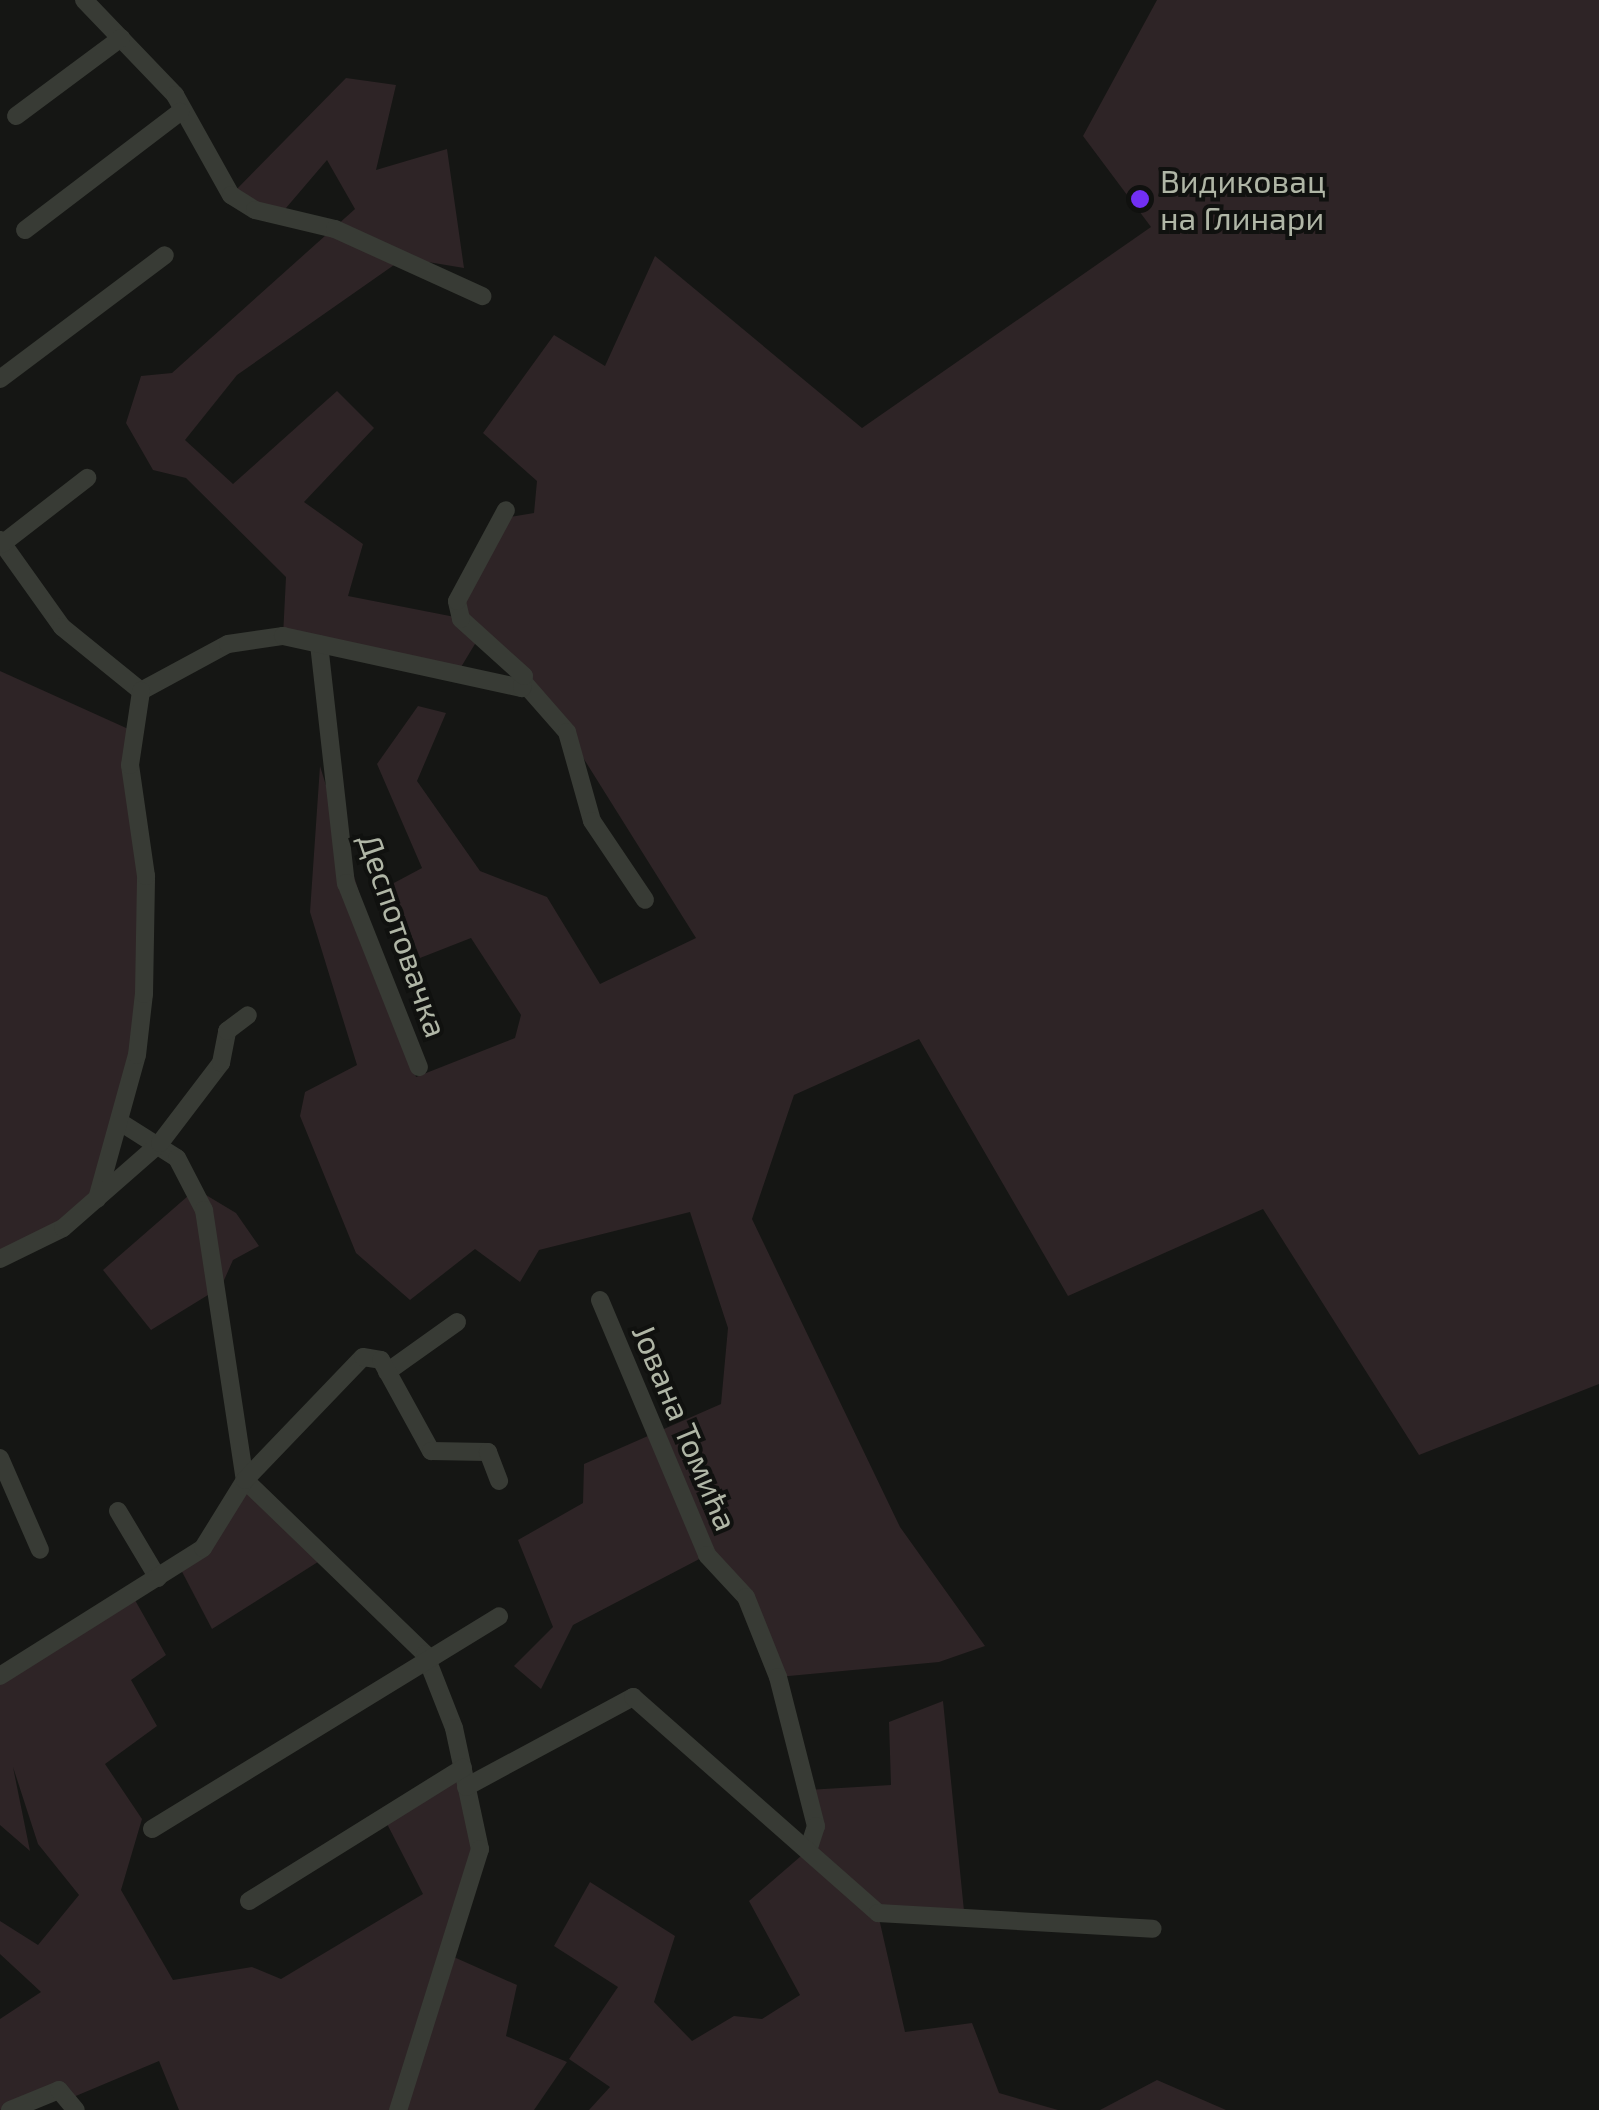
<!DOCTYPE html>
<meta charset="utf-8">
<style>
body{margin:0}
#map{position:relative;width:1599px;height:2110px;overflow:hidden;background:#151614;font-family:"Exo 2",sans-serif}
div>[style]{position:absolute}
.green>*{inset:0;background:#2e2426}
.minor>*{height:18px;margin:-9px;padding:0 9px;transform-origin:9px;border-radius:9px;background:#383b35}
.dots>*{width:28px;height:28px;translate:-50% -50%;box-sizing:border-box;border:5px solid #10110f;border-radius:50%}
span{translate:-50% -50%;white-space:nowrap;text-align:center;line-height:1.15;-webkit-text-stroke:8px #10110f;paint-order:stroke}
.poi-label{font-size:32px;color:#b0b6a6}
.left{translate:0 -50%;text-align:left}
.street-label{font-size:32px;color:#b0b6a6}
</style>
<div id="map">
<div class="green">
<div style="clip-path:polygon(1157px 0,1599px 0,1599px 1384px,1419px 1455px,1263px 1209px,1068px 1296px,919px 1039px,794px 1095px,752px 1219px,900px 1527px,985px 1646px,939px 1662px,778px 1677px,746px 1597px,707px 1555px,573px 1625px,541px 1689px,514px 1666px,553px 1627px,518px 1540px,583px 1503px,584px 1464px,721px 1404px,728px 1328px,690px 1212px,539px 1250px,520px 1282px,475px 1249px,410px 1300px,356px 1253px,300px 1116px,305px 1092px,357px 1065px,310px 912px,320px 766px,416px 1077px,515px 1038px,521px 1015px,471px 938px,420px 958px,392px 884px,422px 868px,377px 764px,418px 706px,446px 713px,417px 781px,480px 871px,547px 897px,600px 984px,696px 938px,567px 732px,478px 639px,455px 677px,283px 636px,286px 577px,186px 478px,153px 470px,126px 423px,141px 376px,172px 373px,355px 209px,327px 160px,286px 208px,255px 210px,231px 195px,346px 78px,396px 85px,376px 170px,447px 149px,464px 268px,404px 258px,237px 375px,185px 440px,233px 484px,337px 391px,374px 428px,304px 502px,363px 544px,348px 596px,460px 618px,457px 601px,510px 517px,534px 513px,537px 481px,483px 433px,554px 335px,605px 366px,655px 256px,862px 428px,1151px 227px,1083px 136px)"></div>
<div style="clip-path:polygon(0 671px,135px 732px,144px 994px,97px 1199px,0 1259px)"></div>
<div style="clip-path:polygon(196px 1189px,236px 1213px,259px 1246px,233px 1260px,221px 1287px,151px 1330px,103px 1270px)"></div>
<div style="clip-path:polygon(245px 1480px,321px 1560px,212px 1629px,179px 1566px)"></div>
<div style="clip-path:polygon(131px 1593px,166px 1655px,131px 1680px,157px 1726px,105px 1764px,142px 1819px,121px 1890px,173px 1980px,252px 1967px,281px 1979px,423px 1894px,384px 1818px,463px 1768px,480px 1849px,447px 1954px,517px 1985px,506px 2036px,567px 2062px,534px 2110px,179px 2110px,159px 2061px,71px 2098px,0 2110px,0 2019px,41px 1992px,0 1954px,0 1921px,38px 1945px,79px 1895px,38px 1844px,13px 1767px,30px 1851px,0 1825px,0 1677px)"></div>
<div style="clip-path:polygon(943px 1701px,965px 1921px,878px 1914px,905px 2032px,972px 2023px,999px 2093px,1058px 2110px,589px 2110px,610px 2087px,569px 2059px,618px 1987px,554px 1946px,590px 1882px,675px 1936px,654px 2002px,692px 2041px,734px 2016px,762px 2019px,800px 1995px,749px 1901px,808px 1850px,807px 1790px,891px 1785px,889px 1722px)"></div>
<div style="clip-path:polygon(1157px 2080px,1226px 2110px,1100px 2110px)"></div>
</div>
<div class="minor">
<div style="left:84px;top:0;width:132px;rotate:46.2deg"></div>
<div style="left:175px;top:95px;width:115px;rotate:60.8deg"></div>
<div style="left:231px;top:195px;width:28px;rotate:32deg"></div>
<div style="left:255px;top:210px;width:82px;rotate:13.4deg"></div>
<div style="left:335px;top:229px;width:162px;rotate:24.5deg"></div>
<div style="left:16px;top:116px;width:131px;rotate:-36.6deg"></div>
<div style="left:25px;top:230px;width:195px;rotate:-37.3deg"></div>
<div style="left:0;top:379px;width:206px;rotate:-36.9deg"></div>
<div style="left:0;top:540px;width:107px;rotate:54.5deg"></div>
<div style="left:62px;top:627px;width:102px;rotate:39deg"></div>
<div style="left:2px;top:544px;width:108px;rotate:-37.8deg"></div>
<div style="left:319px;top:644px;width:241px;rotate:83.6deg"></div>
<div style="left:346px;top:883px;width:198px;rotate:68.4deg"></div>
<div style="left:525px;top:684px;width:64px;rotate:48.8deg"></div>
<div style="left:567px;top:732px;width:92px;rotate:74.3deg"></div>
<div style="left:592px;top:821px;width:95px;rotate:56.1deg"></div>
<div style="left:141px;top:691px;width:99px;rotate:-28.4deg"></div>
<div style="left:228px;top:644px;width:56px;rotate:-8.3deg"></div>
<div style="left:283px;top:636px;width:245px;rotate:12.3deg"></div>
<div style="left:522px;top:688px;width:12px;rotate:-81deg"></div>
<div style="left:524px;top:676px;width:85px;rotate:-137.9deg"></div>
<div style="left:461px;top:619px;width:18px;rotate:-103deg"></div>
<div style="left:457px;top:601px;width:103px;rotate:-61.7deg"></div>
<div style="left:120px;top:1122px;width:67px;rotate:32.3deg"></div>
<div style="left:177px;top:1158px;width:59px;rotate:62.6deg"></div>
<div style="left:204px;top:1210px;width:273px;rotate:81.4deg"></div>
<div style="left:245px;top:1480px;width:250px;rotate:44deg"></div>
<div style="left:425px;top:1654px;width:79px;rotate:68.6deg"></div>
<div style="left:454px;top:1728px;width:124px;rotate:77.9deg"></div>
<div style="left:480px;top:1849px;width:274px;rotate:107.4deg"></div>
<div style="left:97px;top:1199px;width:149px;rotate:-74.5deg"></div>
<div style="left:137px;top:1055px;width:61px;rotate:-83.5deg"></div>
<div style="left:144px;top:994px;width:118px;rotate:-89deg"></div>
<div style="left:146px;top:876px;width:112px;rotate:-98.2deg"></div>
<div style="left:130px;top:765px;width:75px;rotate:-81.5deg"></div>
<div style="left:0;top:1259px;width:70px;rotate:-26.2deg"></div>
<div style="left:63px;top:1228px;width:129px;rotate:-41.2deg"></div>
<div style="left:160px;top:1143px;width:101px;rotate:-52.7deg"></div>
<div style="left:221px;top:1063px;width:33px;rotate:-79deg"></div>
<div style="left:227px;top:1031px;width:26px;rotate:-37deg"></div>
<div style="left:600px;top:1300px;width:277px;rotate:67.2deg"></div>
<div style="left:707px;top:1555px;width:57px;rotate:47.1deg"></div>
<div style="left:746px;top:1597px;width:86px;rotate:68.2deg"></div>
<div style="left:778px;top:1677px;width:154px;rotate:75.7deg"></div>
<div style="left:816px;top:1826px;width:25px;rotate:108deg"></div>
<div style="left:387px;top:1372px;width:86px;rotate:-35.5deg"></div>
<div style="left:0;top:1458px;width:100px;rotate:66.5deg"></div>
<div style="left:118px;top:1511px;width:78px;rotate:59.2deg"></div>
<div style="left:0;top:1676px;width:240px;rotate:-32.2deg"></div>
<div style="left:203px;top:1548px;width:80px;rotate:-58.3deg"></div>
<div style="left:245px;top:1480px;width:170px;rotate:-46.2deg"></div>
<div style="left:363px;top:1357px;width:18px;rotate:9deg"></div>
<div style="left:381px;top:1360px;width:104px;rotate:61.2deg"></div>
<div style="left:431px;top:1451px;width:57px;rotate:1deg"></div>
<div style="left:488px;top:1452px;width:31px;rotate:69deg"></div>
<div style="left:466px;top:1787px;width:190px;rotate:-28.3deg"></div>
<div style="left:633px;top:1697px;width:327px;rotate:41.4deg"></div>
<div style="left:878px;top:1913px;width:275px;rotate:3.3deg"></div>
<div style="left:152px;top:1829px;width:407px;rotate:-31.5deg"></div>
<div style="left:249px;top:1901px;width:252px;rotate:-31.9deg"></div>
<div style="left:10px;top:2110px;width:53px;rotate:-22.2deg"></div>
<div style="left:59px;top:2090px;width:26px;rotate:50deg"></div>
</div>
<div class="dots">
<div style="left:1140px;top:199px;background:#722ff3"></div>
</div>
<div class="poi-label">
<span class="left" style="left:1160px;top:199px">Видиковац<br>на Глинари</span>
</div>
<div class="street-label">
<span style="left:404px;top:935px;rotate:71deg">Деспотовачка</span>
<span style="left:686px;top:1427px;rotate:67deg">Јована Томића</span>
</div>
</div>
